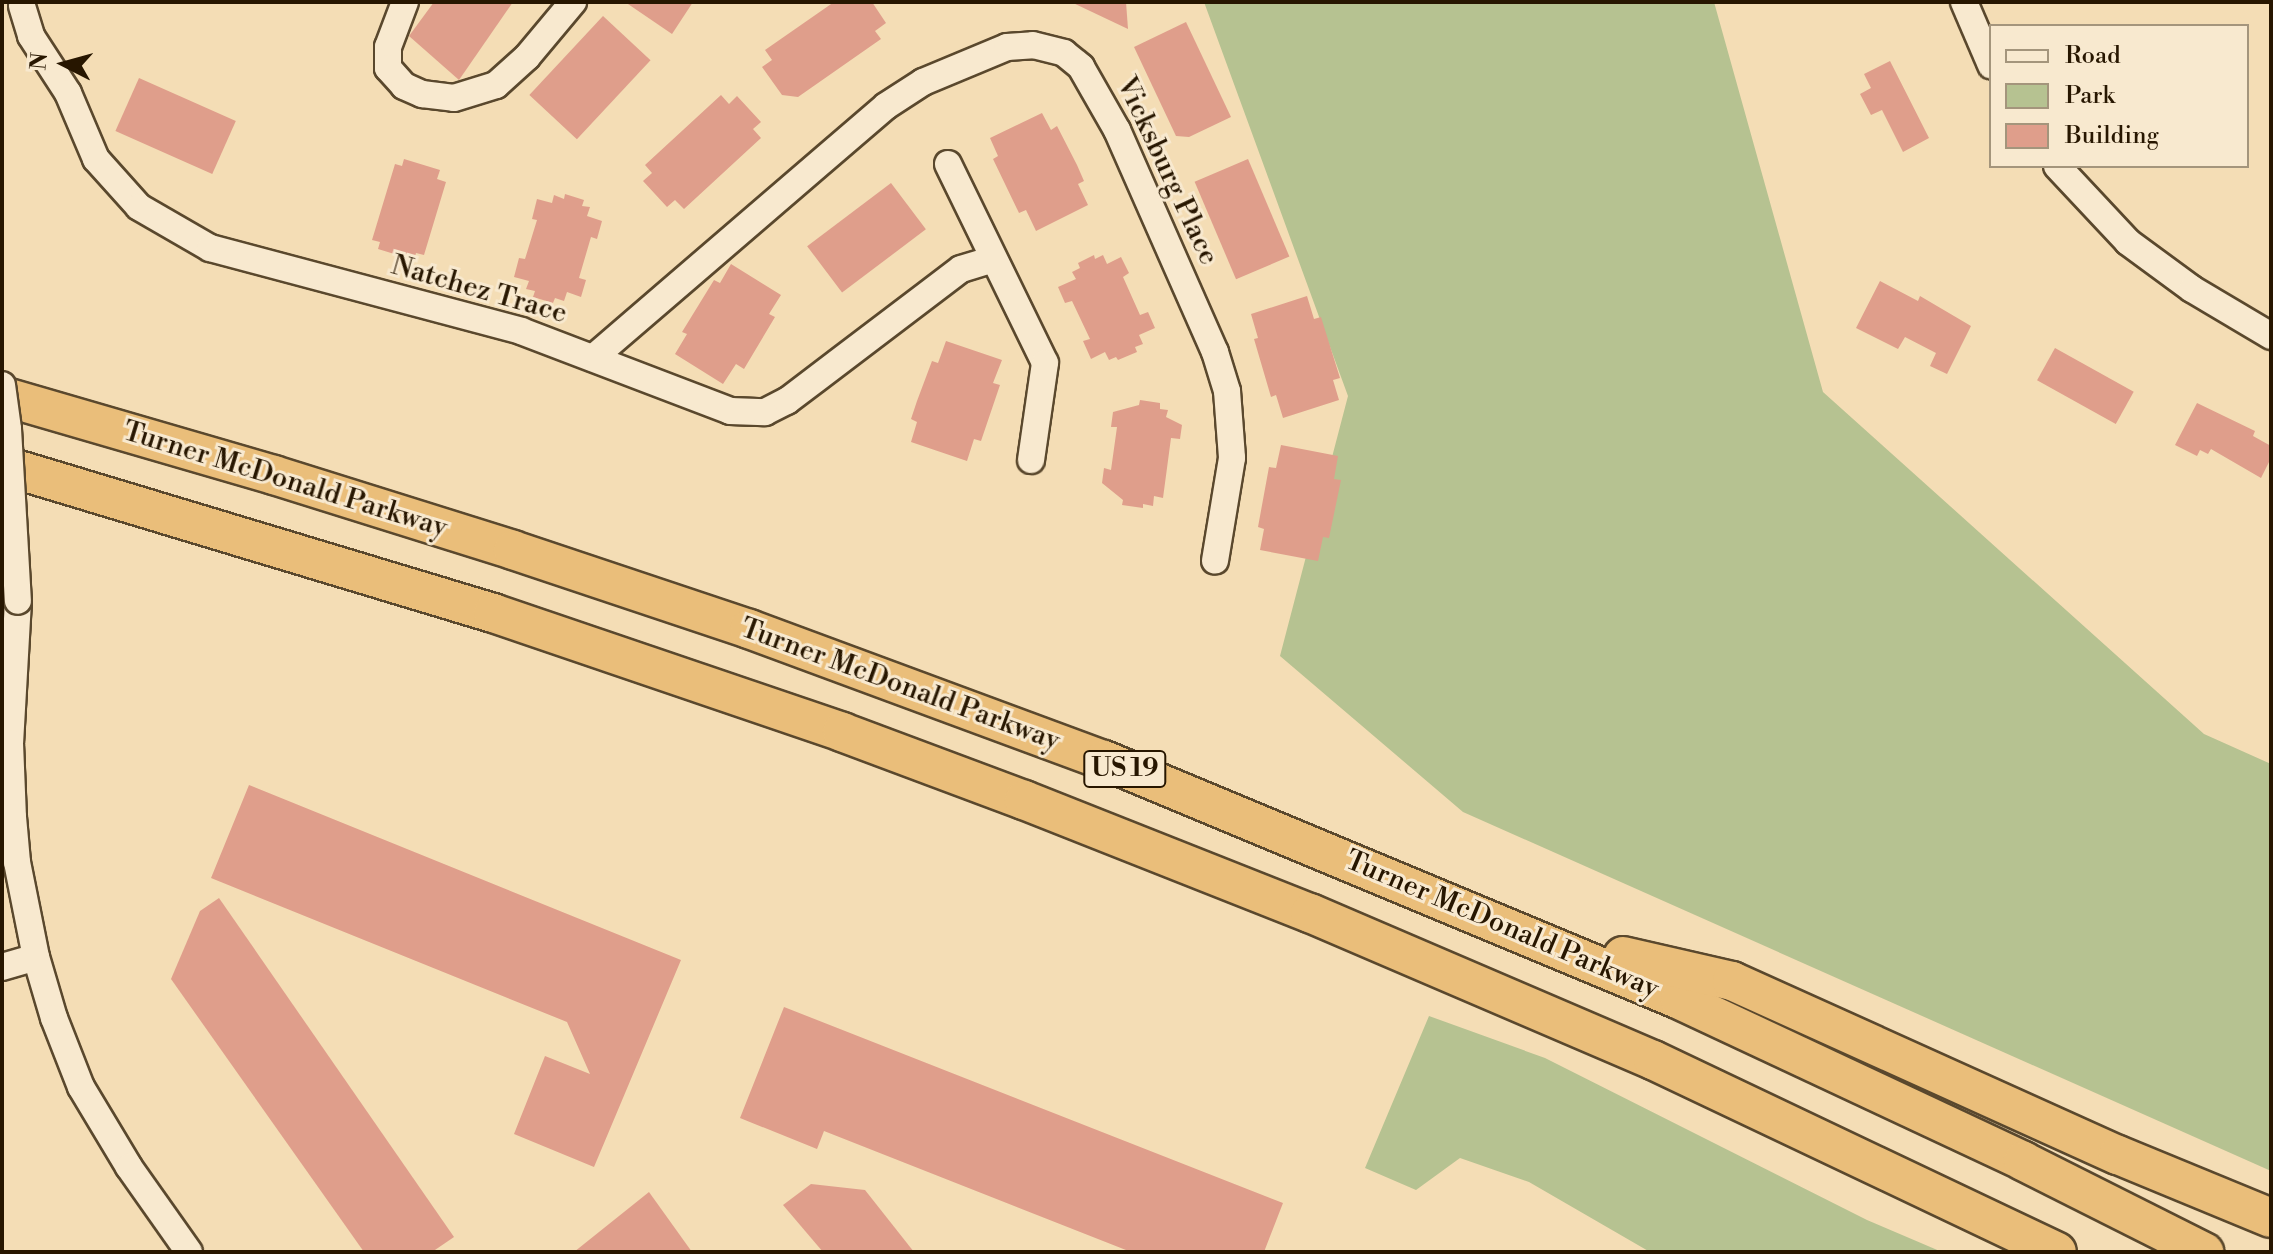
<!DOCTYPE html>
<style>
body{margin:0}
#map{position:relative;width:2273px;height:1254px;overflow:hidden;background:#f4ddb5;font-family:"Libre Bodoni",serif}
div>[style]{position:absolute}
.green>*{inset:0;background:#b6c291}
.building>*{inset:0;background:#df9e8b;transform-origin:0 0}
.roads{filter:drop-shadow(2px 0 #5a482d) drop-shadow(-2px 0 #5a482d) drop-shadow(0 2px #5a482d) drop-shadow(0 -2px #5a482d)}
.minor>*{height:26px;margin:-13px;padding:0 13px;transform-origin:13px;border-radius:13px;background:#f8e9cf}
.highway>*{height:38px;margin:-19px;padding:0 19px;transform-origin:19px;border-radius:19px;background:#eabe7a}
.bridges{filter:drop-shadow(2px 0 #5a482d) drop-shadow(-2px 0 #5a482d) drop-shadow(0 2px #5a482d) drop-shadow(0 -2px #5a482d)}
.minor-bridge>*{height:26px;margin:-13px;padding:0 13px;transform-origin:13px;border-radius:13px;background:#f8e9cf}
span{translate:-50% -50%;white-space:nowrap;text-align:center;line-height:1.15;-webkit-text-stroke:6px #f8e9cf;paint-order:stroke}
.shield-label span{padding:2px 6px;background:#f8e9cf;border:2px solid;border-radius:6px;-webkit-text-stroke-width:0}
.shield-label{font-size:26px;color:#271600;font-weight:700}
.street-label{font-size:28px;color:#271600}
.frame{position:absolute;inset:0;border:4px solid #271600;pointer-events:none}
.legend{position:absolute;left:1989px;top:24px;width:260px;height:144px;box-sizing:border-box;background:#f8e9cf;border:2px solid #a4957c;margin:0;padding:10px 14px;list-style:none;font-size:24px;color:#271600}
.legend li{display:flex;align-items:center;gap:16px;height:40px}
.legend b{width:40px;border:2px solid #a4957c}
.north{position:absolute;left:24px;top:24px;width:80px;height:80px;-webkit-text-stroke:6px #f8e9cf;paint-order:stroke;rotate:276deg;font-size:22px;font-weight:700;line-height:32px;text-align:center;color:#271600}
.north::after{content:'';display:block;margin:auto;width:28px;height:36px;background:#271600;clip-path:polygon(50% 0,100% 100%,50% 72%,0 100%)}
</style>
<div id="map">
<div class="green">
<div style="clip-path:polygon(1204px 2px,1714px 2px,1823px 392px,2204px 734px,2271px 764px,2271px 1171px,1463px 812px,1280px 656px,1348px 396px)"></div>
<div style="clip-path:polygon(1429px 1016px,1545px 1058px,1867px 1220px,1942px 1252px,1650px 1252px,1529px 1182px,1460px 1158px,1416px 1190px,1365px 1168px)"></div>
</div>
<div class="building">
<div style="clip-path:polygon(434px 2px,513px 2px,459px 80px,409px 36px)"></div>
<div style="clip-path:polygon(625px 2px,693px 2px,672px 34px)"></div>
<div style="clip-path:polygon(834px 2px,872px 2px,886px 23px,875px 31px,881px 39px,798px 97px,782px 95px,762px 67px,772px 60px,765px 50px)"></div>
<div style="clip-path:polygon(1071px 2px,1126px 2px,1128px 29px)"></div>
<div style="left:603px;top:16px;width:65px;height:108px;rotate:43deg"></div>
<div style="clip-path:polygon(1186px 22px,1231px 117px,1189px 137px,1176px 136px,1134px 47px)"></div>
<div style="clip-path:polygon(1890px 61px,1929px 138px,1903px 152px,1882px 110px,1871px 115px,1860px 94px,1871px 88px,1864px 74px)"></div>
<div style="left:139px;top:78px;width:106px;height:58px;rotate:24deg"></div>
<div style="clip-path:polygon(721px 95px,729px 104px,737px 96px,761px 122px,753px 129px,761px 138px,684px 209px,675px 200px,667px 207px,643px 181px,652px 173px,645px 165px)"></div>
<div style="clip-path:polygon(1042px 113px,1051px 130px,1057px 126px,1077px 165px,1084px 181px,1078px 184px,1088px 205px,1036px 231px,1026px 210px,1019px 213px,993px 159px,998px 156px,990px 138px)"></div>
<div style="clip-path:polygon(404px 159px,440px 170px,437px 179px,446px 182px,424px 255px,416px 253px,414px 260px,378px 249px,380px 242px,372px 240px,395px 164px,402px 166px)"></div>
<div style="left:1248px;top:159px;width:106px;height:58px;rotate:67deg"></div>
<div style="left:891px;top:183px;width:58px;height:105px;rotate:53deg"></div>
<div style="clip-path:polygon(565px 194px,584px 200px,582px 206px,590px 207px,587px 216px,602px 221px,597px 239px,591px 237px,579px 278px,586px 280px,581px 297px,567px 292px,564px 301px,555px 298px,553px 303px,533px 297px,535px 291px,526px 289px,529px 281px,514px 277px,519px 258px,525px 259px,537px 220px,532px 219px,537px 199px,552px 203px,554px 195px,564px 199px)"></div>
<div style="clip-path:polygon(1094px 255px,1095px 259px,1103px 255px,1107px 264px,1121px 257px,1129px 273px,1123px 277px,1140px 315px,1148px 312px,1155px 328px,1139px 335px,1143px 344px,1135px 347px,1137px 352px,1118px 360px,1116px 357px,1109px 360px,1105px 352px,1091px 359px,1083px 341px,1090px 339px,1072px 301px,1065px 303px,1058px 287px,1076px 279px,1072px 272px,1080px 268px,1078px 263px)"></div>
<div style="clip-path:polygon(731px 264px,781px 295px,769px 314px,775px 317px,744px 369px,736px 364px,723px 384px,675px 354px,687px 334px,682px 332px,714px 280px,720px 283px)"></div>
<div style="clip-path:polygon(1880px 281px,1918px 301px,1920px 296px,1971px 326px,1947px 374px,1930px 366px,1936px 353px,1905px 337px,1898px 349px,1856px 328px)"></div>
<div style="clip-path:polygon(1307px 296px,1314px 319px,1321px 317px,1340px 378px,1333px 380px,1339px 400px,1283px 418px,1276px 395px,1271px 397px,1254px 339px,1258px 338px,1251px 314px)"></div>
<div style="clip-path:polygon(946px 341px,1002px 360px,993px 383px,1000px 385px,981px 441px,974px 439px,967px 461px,911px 442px,917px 422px,911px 419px,917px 401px,932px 361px,938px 363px)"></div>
<div style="left:2055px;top:348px;width:90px;height:37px;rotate:29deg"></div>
<div style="clip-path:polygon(1140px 400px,1160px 403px,1160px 409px,1168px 410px,1166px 417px,1182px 425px,1180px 439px,1171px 438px,1163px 498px,1154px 496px,1153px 506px,1143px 504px,1143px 508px,1122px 505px,1123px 500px,1102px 483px,1104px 468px,1111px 470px,1117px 427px,1111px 427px,1113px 412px,1139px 405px)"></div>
<div style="clip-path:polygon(2197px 403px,2255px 431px,2253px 436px,2271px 446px,2271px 458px,2261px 478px,2211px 449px,2208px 454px,2200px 450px,2197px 456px,2175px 445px)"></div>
<div style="clip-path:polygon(1281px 445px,1338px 456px,1334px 479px,1341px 480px,1329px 538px,1323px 537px,1318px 561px,1260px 550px,1264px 529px,1258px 527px,1269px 467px,1276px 468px)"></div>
<div style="clip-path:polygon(249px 785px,681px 960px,594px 1167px,514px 1134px,545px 1056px,590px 1074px,567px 1022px,211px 878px)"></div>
<div style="clip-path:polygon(219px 898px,454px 1237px,432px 1252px,364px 1252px,171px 979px,200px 911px)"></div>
<div style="clip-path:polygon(784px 1007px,1283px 1203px,1264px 1252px,1131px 1252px,824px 1131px,817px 1149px,740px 1118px)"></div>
<div style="clip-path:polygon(811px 1184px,865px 1190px,914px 1252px,823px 1252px,783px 1205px)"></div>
<div style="clip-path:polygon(649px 1192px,692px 1252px,574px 1252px)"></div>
</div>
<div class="roads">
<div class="minor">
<div style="left:405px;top:2px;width:48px;rotate:110.7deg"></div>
<div style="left:388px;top:47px;width:21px;rotate:90deg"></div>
<div style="left:388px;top:68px;width:24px;rotate:48deg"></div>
<div style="left:404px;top:86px;width:20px;rotate:24deg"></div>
<div style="left:422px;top:94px;width:32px;rotate:7deg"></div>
<div style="left:454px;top:98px;width:44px;rotate:-17.2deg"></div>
<div style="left:496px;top:85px;width:42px;rotate:-42.1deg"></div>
<div style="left:527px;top:57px;width:72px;rotate:-50.1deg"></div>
<div style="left:1964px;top:2px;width:69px;rotate:66.8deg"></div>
<div style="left:22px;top:6px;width:31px;rotate:73deg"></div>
<div style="left:31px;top:36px;width:68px;rotate:57deg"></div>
<div style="left:68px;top:93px;width:72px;rotate:67deg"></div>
<div style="left:96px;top:159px;width:64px;rotate:48.1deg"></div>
<div style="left:139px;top:207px;width:82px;rotate:30deg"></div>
<div style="left:210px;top:248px;width:322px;rotate:14.9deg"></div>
<div style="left:521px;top:331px;width:224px;rotate:20.9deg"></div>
<div style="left:730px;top:411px;width:35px;rotate:2deg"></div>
<div style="left:765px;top:412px;width:25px;rotate:-27deg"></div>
<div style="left:787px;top:401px;width:218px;rotate:-37.2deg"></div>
<div style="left:961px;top:269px;width:34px;rotate:-17deg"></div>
<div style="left:948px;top:164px;width:221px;rotate:64deg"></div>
<div style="left:1045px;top:363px;width:98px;rotate:98.2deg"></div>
<div style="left:2057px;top:166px;width:104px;rotate:46.9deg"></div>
<div style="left:2128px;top:242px;width:79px;rotate:36.3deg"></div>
<div style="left:2192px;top:289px;width:92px;rotate:30.7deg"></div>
<div style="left:593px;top:358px;width:386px;rotate:-40.7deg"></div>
<div style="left:886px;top:106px;width:44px;rotate:-33deg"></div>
<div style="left:923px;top:82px;width:91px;rotate:-22.6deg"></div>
<div style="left:1007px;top:47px;width:26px;rotate:-4deg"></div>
<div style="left:1033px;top:45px;width:32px;rotate:14deg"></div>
<div style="left:1064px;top:53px;width:22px;rotate:39deg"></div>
<div style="left:1081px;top:67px;width:73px;rotate:60.3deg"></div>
<div style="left:1117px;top:130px;width:243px;rotate:66.2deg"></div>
<div style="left:1215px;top:352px;width:41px;rotate:72.9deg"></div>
<div style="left:1227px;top:391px;width:67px;rotate:85.7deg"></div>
<div style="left:1232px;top:458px;width:104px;rotate:99.4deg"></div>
<div style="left:18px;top:601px;width:142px;rotate:93.2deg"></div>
<div style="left:10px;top:743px;width:74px;rotate:87.7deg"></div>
<div style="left:13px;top:817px;width:45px;rotate:84.9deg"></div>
<div style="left:17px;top:862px;width:97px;rotate:78.7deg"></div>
<div style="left:36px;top:957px;width:64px;rotate:73.6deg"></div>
<div style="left:54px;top:1018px;width:74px;rotate:68.6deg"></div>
<div style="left:81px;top:1087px;width:93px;rotate:59deg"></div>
<div style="left:129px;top:1167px;width:104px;rotate:54.8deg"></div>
<div style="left:2px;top:967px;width:35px;rotate:-16deg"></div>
</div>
<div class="highway">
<div style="left:2px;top:396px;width:283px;rotate:16.2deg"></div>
<div style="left:274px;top:475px;width:250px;rotate:17.4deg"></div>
<div style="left:513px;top:550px;width:249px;rotate:18.5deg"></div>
<div style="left:749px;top:629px;width:378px;rotate:20.3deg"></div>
<div style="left:1104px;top:760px;width:624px;rotate:22.62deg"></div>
<div style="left:1680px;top:1000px;width:379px;rotate:25.1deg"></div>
<div style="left:2023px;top:1161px;width:203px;rotate:26.7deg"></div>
<div style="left:2px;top:465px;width:513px;rotate:16.77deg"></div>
<div style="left:493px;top:613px;width:369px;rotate:18.8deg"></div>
<div style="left:842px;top:732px;width:194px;rotate:20.5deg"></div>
<div style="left:1024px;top:800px;width:308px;rotate:21.6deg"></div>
<div style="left:1310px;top:913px;width:373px;rotate:23.2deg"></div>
<div style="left:1653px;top:1060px;width:447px;rotate:25.4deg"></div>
<div style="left:1623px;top:956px;width:112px;rotate:12.9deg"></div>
<div style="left:1732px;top:981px;width:423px;rotate:24.3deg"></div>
<div style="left:2118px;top:1155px;width:165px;rotate:22.4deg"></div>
</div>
</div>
<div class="bridges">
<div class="minor-bridge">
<div style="left:2px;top:385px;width:44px;rotate:82.2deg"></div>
<div style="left:8px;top:429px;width:172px;rotate:86.7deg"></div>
</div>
</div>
<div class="shield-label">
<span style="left:1125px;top:769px">US 19</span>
</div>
<div class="street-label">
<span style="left:1167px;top:171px;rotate:65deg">Vicksburg Place</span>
<span style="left:479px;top:290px;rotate:16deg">Natchez Trace</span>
<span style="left:285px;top:480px;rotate:17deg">Turner McDonald Parkway</span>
<span style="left:900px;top:685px;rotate:20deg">Turner McDonald Parkway</span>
<span style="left:1502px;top:925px;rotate:23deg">Turner McDonald Parkway</span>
</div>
<div class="frame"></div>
<ul class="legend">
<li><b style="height:10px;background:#f8e9cf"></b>Road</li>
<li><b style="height:22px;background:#b6c291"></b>Park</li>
<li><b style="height:22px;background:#df9e8b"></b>Building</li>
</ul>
<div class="north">N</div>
</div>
